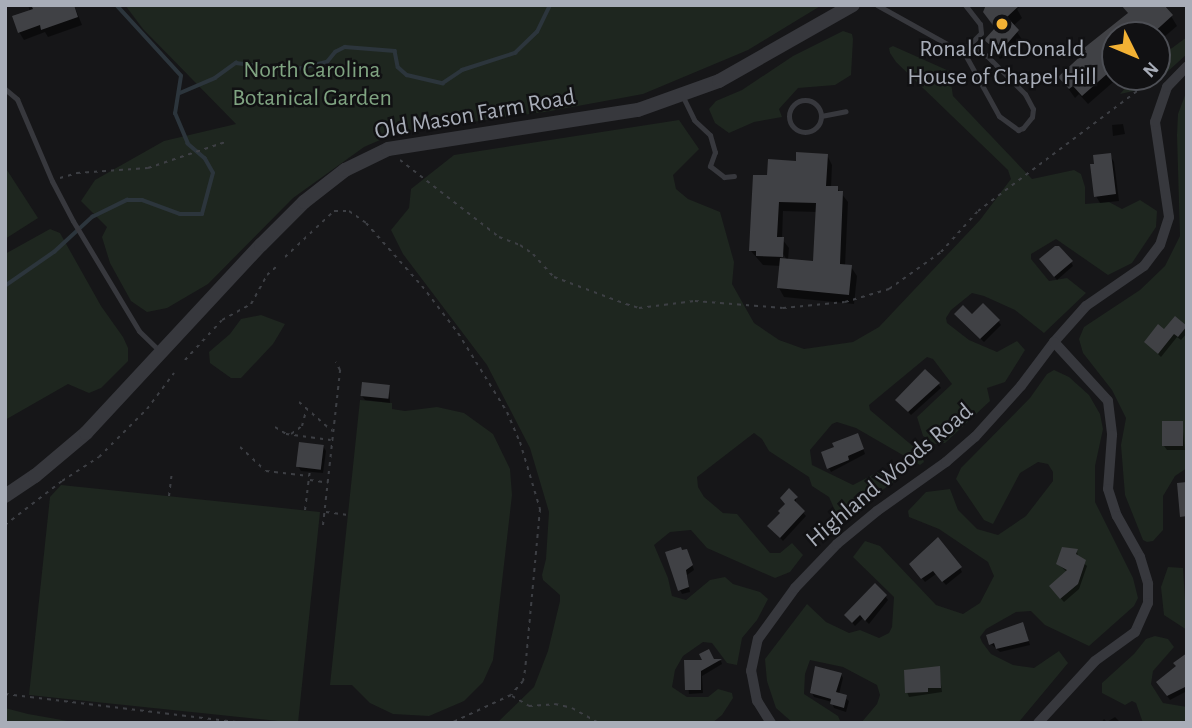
<!DOCTYPE html>
<style>
body{margin:0}
#map{position:relative;width:1192px;height:728px;overflow:hidden;background:#161618;font-family:"Alegreya Sans",sans-serif}
div>[style]{position:absolute}
.green>*{inset:0;background:#1e261f}
.shadow>*{inset:0;background:#0007}
.stream>*{height:3.5px;margin:-1.75px;padding:0 1.75px;transform-origin:1.75px;border-radius:1.75px;background:#2c353c}
.building>*{inset:0;background:#404145;transform-origin:0 0}
.path>*{height:2px;margin-top:-1px;transform-origin:0;background:repeating-linear-gradient(90deg,#3d3f44 0 3.5px,transparent 0 8.5px)}
.service>*{height:5px;margin:-2.5px;padding:0 2.5px;transform-origin:2.5px;border-radius:2.5px;background:#37383d}
.service>.ring{margin:-2.5px;padding:0;box-sizing:content-box;background:none;border:5px solid #37383d;border-radius:50%}
.minor>*{height:10px;margin:-5px;padding:0 5px;transform-origin:5px;border-radius:5px;background:#37383d}
.tertiary>*{height:14px;margin:-7px;padding:0 7px;transform-origin:7px;border-radius:7px;background:#37383d}
.dots>*{width:19px;height:19px;translate:-50% -50%;box-sizing:border-box;border:4px solid #111113;border-radius:50%}
span{translate:-50% -50%;white-space:nowrap;text-align:center;line-height:1.15;-webkit-text-stroke:5px #111113;paint-order:stroke}
.poi-label{font-size:24px;color:#a8adb8}
.park-label{font-size:24px;color:#7fa381}
.street-label{font-size:24px;color:#a8adb8}
.frame{position:absolute;inset:0;border:7px solid #a8adb8;pointer-events:none}
.north{position:absolute;left:1101px;top:21px;width:70px;height:70px;box-sizing:border-box;background:#111113;border:2px solid #4d4f55;border-radius:50%;rotate:133deg;font-size:19px;font-weight:700;line-height:28px;text-align:center;color:#a8adb8}
.north::after{content:'';display:block;margin:auto;width:24px;height:32px;background:#f2b134;clip-path:polygon(50% 0,100% 100%,50% 72%,0 100%)}
</style>
<div id="map">
<div class="green">
<div style="clip-path:polygon(125px 5px,822px 5px,748px 50px,643px 94px,545px 112px,407px 131px,380px 140px,364px 147px,293px 198px,208px 284px,167px 308px,147px 312px,131px 301px,110px 263px,102px 237px,107px 227px,81px 201px,95px 180px,164px 141px,236px 124px,143px 29px)"></div>
<div style="clip-path:polygon(843px 31px,852px 34px,853px 39px,851px 75px,835px 85px,798px 88px,779px 109px,782px 117px,754px 122px,729px 133px,715px 123px,709px 109px,716px 101px,742px 90px,793px 56px)"></div>
<div style="clip-path:polygon(1187px 37px,1187px 54px,1155px 83px,1148px 88px,1120px 94px,1135px 77px,1157px 77px,1157px 59px)"></div>
<div style="clip-path:polygon(893px 46px,949px 71px,953px 96px,1032px 179px,1074px 170px,1081px 174px,1085px 187px,1085px 204px,1109px 202px,1122px 209px,1140px 200px,1157px 211px,1156px 227px,1132px 263px,1108px 275px,1056px 239px,1031px 254px,1031px 259px,1049px 281px,1067px 278px,1086px 293px,1044px 333px,1015px 310px,984px 296px,972px 293px,951px 310px,946px 318px,947px 323px,969px 340px,997px 352px,1017px 341px,1025px 350px,1005px 382px,987px 388px,990px 401px,945px 443px,935px 444px,923px 436px,917px 417px,952px 384px,933px 359px,927px 357px,869px 405px,870px 410px,921px 453px,924px 462px,920px 465px,856px 428px,837px 422px,832px 424px,810px 450px,812px 465px,853px 485px,878px 472px,888px 473px,895px 481px,846px 516px,837px 515px,829px 497px,812px 486px,809px 477px,769px 451px,762px 439px,754px 433px,697px 477px,698px 487px,704px 497px,723px 513px,737px 514px,770px 553px,780px 553px,792px 543px,803px 555px,790px 572px,775px 578px,707px 548px,691px 530px,670px 532px,654px 545px,668px 578px,672px 596px,686px 600px,710px 580px,725px 577px,733px 584px,760px 592px,768px 599px,757px 620px,742px 638px,737px 665px,727px 663px,712px 643px,703px 642px,683px 656px,675px 670px,672px 687px,687px 697px,708px 697px,718px 689px,732px 693px,733px 698px,722px 715px,712px 723px,497px 723px,534px 687px,548px 651px,560px 601px,560px 595px,543px 580px,542px 575px,546px 559px,549px 512px,530px 448px,487px 365px,403px 254px,391px 230px,409px 208px,411px 189px,454px 155px,679px 120px,699px 149px,673px 175px,676px 189px,688px 199px,720px 212px,734px 262px,732px 284px,754px 323px,779px 340px,804px 349px,853px 342px,879px 327px,980px 220px,1011px 179px,1008px 170px,896px 62px,890px 53px,889px 48px)"></div>
<div style="clip-path:polygon(1187px 90px,1187px 468px,1175px 476px,1163px 496px,1163px 530px,1153px 541px,1147px 542px,1143px 540px,1125px 495px,1121px 445px,1126px 418px,1112px 390px,1083px 353px,1079px 339px,1084px 327px,1140px 290px,1165px 266px,1180px 236px,1177px 135px,1178px 114px)"></div>
<div style="clip-path:polygon(5px 167px,38px 218px,5px 239px)"></div>
<div style="clip-path:polygon(50px 229px,60px 233px,101px 306px,123px 337px,128px 348px,128px 361px,101px 388px,89px 393px,68px 384px,5px 420px,5px 254px)"></div>
<div style="clip-path:polygon(261px 315px,285px 324px,273px 344px,241px 378px,231px 378px,210px 363px,209px 352px,230px 334px,241px 319px)"></div>
<div style="clip-path:polygon(1054px 370px,1069px 377px,1089px 395px,1100px 414px,1103px 429px,1095px 466px,1095px 502px,1133px 578px,1138px 598px,1134px 606px,1089px 646px,1045px 625px,1031px 611px,1016px 612px,986px 629px,980px 637px,982px 642px,991px 654px,1013px 665px,1034px 668px,1059px 651px,1068px 663px,1018px 723px,861px 723px,877px 704px,880px 695px,877px 685px,843px 667px,810px 660px,805px 674px,804px 694px,838px 716px,841px 723px,793px 723px,776px 708px,767px 681px,765px 659px,807px 604px,826px 622px,849px 633px,860px 630px,879px 638px,889px 633px,892px 627px,894px 597px,853px 557px,865px 541px,880px 546px,936px 605px,963px 614px,980px 603px,994px 576px,988px 562px,939px 529px,909px 517px,908px 511px,926px 492px,950px 489px,958px 510px,977px 529px,998px 535px,1026px 516px,1053px 481px,1053px 472px,1048px 464px,1038px 462px,1020px 473px,993px 524px,984px 520px,956px 479px,961px 468px,1030px 398px,1047px 374px)"></div>
<div style="clip-path:polygon(360px 400px,392px 403px,392px 409px,405px 411px,437px 407px,464px 413px,493px 434px,510px 469px,512px 495px,493px 660px,483px 682px,464px 701px,429px 716px,393px 714px,370px 703px,352px 685px,330px 685px)"></div>
<div style="clip-path:polygon(61px 485px,320px 512px,298px 723px,29px 695px,50px 497px)"></div>
<div style="clip-path:polygon(1168px 567px,1183px 568px,1187px 630px,1164px 615px,1161px 587px)"></div>
<div style="clip-path:polygon(1155px 636px,1168px 639px,1174px 647px,1153px 671px,1151px 684px,1163px 703px,1187px 707px,1187px 723px,1143px 723px,1136px 703px,1132px 701px,1125px 705px,1102px 693px,1102px 683px,1134px 654px,1146px 639px)"></div>
<div style="clip-path:polygon(5px 708px,28px 714px,79px 723px,5px 723px)"></div>
</div>
<div class="shadow">
<div style="clip-path:polygon(28px 5px,74px 5px,82px 25px,48px 37px,45px 32px,24px 40px,19px 32px,30px 12px)"></div>
<div style="clip-path:polygon(989px 5px,1022px 5px,1017px 9px,1022px 18px,1013px 26px,1023px 41px,1011px 54px,1000px 59px,986px 41px,996px 30px,985px 12px)"></div>
<div style="clip-path:polygon(1124px 6px,1171px 16px,1177px 26px,1157px 43px,1157px 35px,1115px 35px,1115px 77px,1119px 77px,1088px 104px,1079px 94px,1075px 98px,1060px 77px,1129px 15px)"></div>
<div style="clip-path:polygon(1123px 124px,1125px 134px,1113px 136px,1112px 125px)"></div>
<div style="clip-path:polygon(evenodd,827px 155px,832px 165px,831px 188px,837px 188px,848px 202px,845px 266px,851px 267px,857px 276px,854px 304px,784px 297px,779px 288px,781px 266px,763px 265px,751px 251px,769px 177px,798px 163px,827px 155px,783px 211px,817px 212px,814px 263px,788px 260px,789px 248px,782px 239px,783px 211px,827px 155px,780px 249px,787px 260px,783px 260px,777px 251px,780px 249px)"></div>
<div style="clip-path:polygon(1110px 155px,1114px 162px,1119px 201px,1100px 203px,1096px 196px)"></div>
<div style="clip-path:polygon(1071px 262px,1073px 266px,1057px 280px,1044px 264px)"></div>
<div style="clip-path:polygon(972px 317px,998px 321px,1001px 325px,984px 342px,959px 318px)"></div>
<div style="clip-path:polygon(1186px 327px,1187px 333px,1181px 340px,1177px 337px,1161px 357px,1146px 342px,1165px 332px)"></div>
<div style="clip-path:polygon(938px 384px,941px 388px,911px 415px,897px 400px)"></div>
<div style="clip-path:polygon(389px 387px,390px 403px,365px 400px,362px 396px)"></div>
<div style="clip-path:polygon(1182px 423px,1185px 450px,1167px 450px,1164px 446px)"></div>
<div style="clip-path:polygon(860px 439px,865px 454px,831px 472px,829px 468px)"></div>
<div style="clip-path:polygon(323px 446px,326px 451px,323px 473px,301px 471px,298px 466px)"></div>
<div style="clip-path:polygon(796px 498px,796px 505px,806px 516px,783px 541px,769px 526px)"></div>
<div style="clip-path:polygon(1077px 551px,1078px 558px,1087px 566px,1079px 589px,1064px 602px,1054px 591px,1067px 572px,1058px 564px)"></div>
<div style="clip-path:polygon(689px 555px,694px 570px,687px 575px,690px 592px,682px 594px,680px 590px)"></div>
<div style="clip-path:polygon(914px 568px,960px 568px,962px 572px,946px 585px,936px 574px,925px 582px)"></div>
<div style="clip-path:polygon(885px 596px,888px 600px,869px 624px,863px 618px,855px 626px,849px 619px)"></div>
<div style="clip-path:polygon(1025px 628px,1030px 645px,1000px 652px,991px 644px)"></div>
<div style="clip-path:polygon(1187px 657px,1187px 691px,1170px 700px,1160px 686px)"></div>
<div style="clip-path:polygon(721px 661px,722px 664px,702px 676px,703px 693px,689px 694px,686px 662px)"></div>
<div style="clip-path:polygon(939px 668px,942px 692px,909px 697px,907px 692px)"></div>
<div style="clip-path:polygon(841px 674px,843px 678px,839px 694px,849px 701px,846px 712px,834px 708px,832px 702px,814px 697px,812px 693px)"></div>
<div style="clip-path:polygon(1115px 717px,1121px 723px,1101px 723px,1104px 719px,1107px 722px)"></div>
</div>
<div class="stream">
<div style="left:180px;top:93px;width:38px;rotate:-23deg"></div>
<div style="left:215px;top:78px;width:26px;rotate:-36deg"></div>
<div style="left:236px;top:63px;width:58px;rotate:6.9deg"></div>
<div style="left:294px;top:70px;width:34px;rotate:-14deg"></div>
<div style="left:327px;top:62px;width:13px;rotate:-51deg"></div>
<div style="left:335px;top:52px;width:11px;rotate:-27deg"></div>
<div style="left:345px;top:47px;width:50px;rotate:4.6deg"></div>
<div style="left:395px;top:51px;width:16px;rotate:79deg"></div>
<div style="left:398px;top:67px;width:12px;rotate:42deg"></div>
<div style="left:407px;top:75px;width:37px;rotate:13deg"></div>
<div style="left:443px;top:83px;width:23px;rotate:-34deg"></div>
<div style="left:462px;top:70px;width:56px;rotate:-17.8deg"></div>
<div style="left:515px;top:53px;width:30px;rotate:-44deg"></div>
<div style="left:537px;top:32px;width:30px;rotate:-64deg"></div>
<div style="left:5px;top:286px;width:60px;rotate:-34.8deg"></div>
<div style="left:54px;top:252px;width:52px;rotate:-42.6deg"></div>
<div style="left:92px;top:217px;width:39px;rotate:-26deg"></div>
<div style="left:127px;top:200px;width:15px"></div>
<div style="left:142px;top:200px;width:40px;rotate:20.2deg"></div>
<div style="left:180px;top:214px;width:22px"></div>
<div style="left:202px;top:214px;width:42px;rotate:-75deg"></div>
<div style="left:213px;top:173px;width:16px;rotate:-120deg"></div>
<div style="left:205px;top:159px;width:23px;rotate:-139deg"></div>
<div style="left:188px;top:144px;width:33px;rotate:-113deg"></div>
<div style="left:175px;top:114px;width:38px;rotate:-81deg"></div>
<div style="left:181px;top:76px;width:96px;rotate:-132.5deg"></div>
</div>
<div class="building">
<div style="clip-path:polygon(31px 5px,74px 5px,78px 17px,41px 30px,40px 25px,18px 33px,12px 16px,33px 9px)"></div>
<div style="clip-path:polygon(986px 5px,1020px 5px,1007px 17px,1019px 30px,1005px 46px,1003px 44px,996px 50px,984px 40px,995px 28px,983px 12px)"></div>
<div style="clip-path:polygon(1121px 5px,1164px 5px,1173px 15px,1151px 35px,1115px 35px,1115px 67px,1082px 96px,1073px 86px,1069px 89px,1058px 77px,1086px 51px,1084px 48px,1128px 13px)"></div>
<div style="clip-path:polygon(796px 152px,828px 154px,826px 186px,838px 186px,838px 191px,843px 191px,840px 264px,852px 265px,849px 295px,777px 288px,780px 258px,813px 261px,816px 203px,779px 202px,777px 237px,784px 237px,783px 257px,756px 256px,756px 251px,749px 251px,753px 175px,767px 175px,768px 159px,796px 161px)"></div>
<div style="clip-path:polygon(1111px 153px,1116px 194px,1094px 197px,1090px 164px,1094px 164px,1093px 155px)"></div>
<div style="clip-path:polygon(1055px 246px,1059px 246px,1073px 261px,1054px 277px,1039px 259px)"></div>
<div style="clip-path:polygon(983px 303px,1000px 320px,980px 339px,954px 314px,963px 305px,972px 314px)"></div>
<div style="clip-path:polygon(1175px 316px,1187px 326px,1178px 337px,1174px 334px,1158px 354px,1144px 342px,1158px 324px,1164px 329px)"></div>
<div style="clip-path:polygon(925px 369px,940px 383px,908px 412px,895px 400px)"></div>
<div style="left:362px;top:382px;width:28px;height:14px;rotate:6deg"></div>
<div style="left:1162px;top:421px;width:21px;height:25px"></div>
<div style="clip-path:polygon(858px 433px,864px 449px,848px 456px,849px 460px,827px 469px,821px 452px,834px 447px,832px 443px)"></div>
<div style="left:299px;top:442px;width:25px;height:25px;rotate:7deg"></div>
<div style="clip-path:polygon(1187px 482px,1187px 516px,1180px 517px,1177px 483px)"></div>
<div style="clip-path:polygon(789px 488px,798px 497px,794px 500px,805px 511px,780px 538px,767px 526px,780px 513px,778px 511px,785px 504px,780px 498px)"></div>
<div style="clip-path:polygon(938px 537px,962px 567px,942px 582px,933px 571px,921px 579px,909px 564px)"></div>
<div style="clip-path:polygon(681px 547px,682px 550px,687px 549px,693px 565px,686px 570px,689px 587px,678px 591px,665px 552px)"></div>
<div style="clip-path:polygon(1062px 547px,1078px 549px,1076px 554px,1086px 560px,1078px 584px,1060px 599px,1049px 586px,1067px 570px,1056px 564px)"></div>
<div style="clip-path:polygon(875px 583px,887px 595px,865px 621px,860px 615px,852px 623px,844px 615px)"></div>
<div style="clip-path:polygon(1023px 622px,1029px 641px,996px 649px,994px 643px,989px 645px,986px 635px)"></div>
<div style="clip-path:polygon(709px 649px,714px 659px,722px 659px,701px 671px,701px 690px,685px 690px,684px 660px,702px 660px,699px 654px)"></div>
<div style="clip-path:polygon(1187px 653px,1187px 686px,1167px 696px,1156px 682px,1176px 666px,1173px 663px)"></div>
<div style="clip-path:polygon(815px 666px,842px 673px,836px 692px,847px 695px,844px 708px,830px 704px,831px 699px,810px 693px)"></div>
<div style="clip-path:polygon(940px 666px,941px 688px,928px 688px,928px 692px,905px 693px,904px 670px)"></div>
</div>
<div class="path">
<div style="left:1157px;top:76px;width:11px;rotate:-38deg"></div>
<div style="left:400px;top:160px;width:125px;rotate:37.9deg"></div>
<div style="left:499px;top:237px;width:22px;rotate:21deg"></div>
<div style="left:520px;top:245px;width:16px;rotate:35deg"></div>
<div style="left:533px;top:254px;width:31px;rotate:48deg"></div>
<div style="left:554px;top:277px;width:77px;rotate:20.6deg"></div>
<div style="left:626px;top:304px;width:14px;rotate:17deg"></div>
<div style="left:639px;top:308px;width:56px;rotate:-7.1deg"></div>
<div style="left:695px;top:301px;width:88px;rotate:4.5deg"></div>
<div style="left:783px;top:308px;width:62px;rotate:-5.5deg"></div>
<div style="left:845px;top:302px;width:46px;rotate:-16.5deg"></div>
<div style="left:889px;top:289px;width:64px;rotate:-35.4deg"></div>
<div style="left:941px;top:252px;width:55px;rotate:-47.9deg"></div>
<div style="left:978px;top:211px;width:223px;rotate:-37deg"></div>
<div style="left:60px;top:178px;width:18px;rotate:-16deg"></div>
<div style="left:77px;top:173px;width:71px;rotate:-4deg"></div>
<div style="left:148px;top:168px;width:84px;rotate:-18.6deg"></div>
<div style="left:285px;top:257px;width:67px;rotate:-43.2deg"></div>
<div style="left:334px;top:211px;width:15px"></div>
<div style="left:349px;top:211px;width:21px;rotate:35deg"></div>
<div style="left:366px;top:223px;width:84px;rotate:48.4deg"></div>
<div style="left:422px;top:286px;width:59px;rotate:52.5deg"></div>
<div style="left:458px;top:333px;width:93px;rotate:58.2deg"></div>
<div style="left:507px;top:412px;width:33px;rotate:67deg"></div>
<div style="left:520px;top:442px;width:70px;rotate:73.4deg"></div>
<div style="left:540px;top:509px;width:162px;rotate:95.3deg"></div>
<div style="left:525px;top:670px;width:11px;rotate:100deg"></div>
<div style="left:523px;top:681px;width:18px;rotate:131deg"></div>
<div style="left:511px;top:695px;width:66px;rotate:155deg"></div>
<div style="left:185px;top:360px;width:54px;rotate:-47.2deg"></div>
<div style="left:222px;top:320px;width:33px;rotate:-29deg"></div>
<div style="left:251px;top:304px;width:33px;rotate:-61deg"></div>
<div style="left:267px;top:275px;width:12px;rotate:-42deg"></div>
<div style="left:299px;top:402px;width:44px;rotate:41.3deg"></div>
<div style="left:275px;top:427px;width:13px;rotate:32deg"></div>
<div style="left:286px;top:434px;width:45px;rotate:7.6deg"></div>
<div style="left:291px;top:434px;width:14px;rotate:-36deg"></div>
<div style="left:302px;top:426px;width:16px;rotate:-75deg"></div>
<div style="left:240px;top:447px;width:35px;rotate:43deg"></div>
<div style="left:266px;top:471px;width:43px;rotate:6.6deg"></div>
<div style="left:310px;top:480px;width:18px;rotate:9deg"></div>
<div style="left:169px;top:496px;width:24px;rotate:-83deg"></div>
<div style="left:305px;top:510px;width:41px;rotate:-83deg"></div>
<div style="left:326px;top:512px;width:22px;rotate:8deg"></div>
<div style="left:5px;top:525px;width:72px;rotate:-37.7deg"></div>
<div style="left:62px;top:481px;width:44px;rotate:-33deg"></div>
<div style="left:99px;top:457px;width:68px;rotate:-45deg"></div>
<div style="left:147px;top:409px;width:45px;rotate:-53.1deg"></div>
<div style="left:323px;top:525px;width:156px;rotate:-83.7deg"></div>
<div style="left:340px;top:370px;width:9px;rotate:-117deg"></div>
<div style="left:5px;top:694px;width:241px;rotate:6.9deg"></div>
<div style="left:512px;top:696px;width:20px;rotate:30deg"></div>
<div style="left:529px;top:706px;width:26px;rotate:-4deg"></div>
<div style="left:555px;top:704px;width:17px;rotate:13deg"></div>
<div style="left:572px;top:708px;width:31px;rotate:29deg"></div>
</div>
<div class="service">
<div style="left:877px;top:5px;width:93px;rotate:29.1deg"></div>
<div style="left:958px;top:50px;width:12px;rotate:-24deg"></div>
<div style="left:969px;top:45px;width:17px;rotate:-45deg"></div>
<div style="left:981px;top:33px;width:9px;rotate:-96deg"></div>
<div style="left:980px;top:24px;width:24px;rotate:-128deg"></div>
<div style="left:962px;top:49px;width:77px;rotate:61.1deg"></div>
<div style="left:999px;top:116px;width:24px;rotate:36deg"></div>
<div style="left:1018px;top:130px;width:5px;rotate:-22deg"></div>
<div style="left:1023px;top:128px;width:14px;rotate:-51deg"></div>
<div style="left:1032px;top:117px;width:8px;rotate:-83deg"></div>
<div style="left:1033px;top:109px;width:17px;rotate:-118deg"></div>
<div style="left:1025px;top:94px;width:54px;rotate:-135deg"></div>
<div style="left:987px;top:56px;width:21px;rotate:-149deg"></div>
<div style="left:5px;top:89px;width:16px;rotate:40deg"></div>
<div style="left:17px;top:99px;width:89px;rotate:66.9deg"></div>
<div style="left:52px;top:181px;width:45px;rotate:62.3deg"></div>
<div style="left:73px;top:221px;width:128px;rotate:59deg"></div>
<div style="left:139px;top:331px;width:28px;rotate:44deg"></div>
<div style="left:683px;top:97px;width:25px;rotate:64deg"></div>
<div style="left:694px;top:120px;width:22px;rotate:43deg"></div>
<div style="left:710px;top:135px;width:18px;rotate:74deg"></div>
<div style="left:715px;top:152px;width:15px;rotate:110deg"></div>
<div style="left:710px;top:166px;width:18px;rotate:38deg"></div>
<div style="left:724px;top:177px;width:10px;rotate:-6deg"></div>
<div class="ring" style="left:789px;top:100px;width:27px;height:27px"></div>
<div style="left:821px;top:116px;width:25px;rotate:-11deg"></div>
</div>
<div class="minor">
<div style="left:1054px;top:342px;width:48px;rotate:-48.4deg"></div>
<div style="left:1086px;top:306px;width:70px;rotate:-34.6deg"></div>
<div style="left:1144px;top:266px;width:26px;rotate:-53deg"></div>
<div style="left:1160px;top:245px;width:29px;rotate:-72deg"></div>
<div style="left:1169px;top:217px;width:96px;rotate:-98.4deg"></div>
<div style="left:1155px;top:122px;width:37px;rotate:-71deg"></div>
<div style="left:1167px;top:87px;width:29px;rotate:-46deg"></div>
<div style="left:771px;top:723px;width:26px;rotate:-122deg"></div>
<div style="left:757px;top:701px;width:31px;rotate:-101deg"></div>
<div style="left:751px;top:671px;width:33px;rotate:-78deg"></div>
<div style="left:758px;top:639px;width:63px;rotate:-54deg"></div>
<div style="left:795px;top:588px;width:61px;rotate:-46.3deg"></div>
<div style="left:837px;top:544px;width:52px;rotate:-39.5deg"></div>
<div style="left:877px;top:511px;width:85px;rotate:-35.4deg"></div>
<div style="left:946px;top:462px;width:38px;rotate:-41deg"></div>
<div style="left:975px;top:437px;width:69px;rotate:-48deg"></div>
<div style="left:1021px;top:386px;width:55px;rotate:-53.1deg"></div>
<div style="left:1054px;top:342px;width:80px;rotate:47.5deg"></div>
<div style="left:1108px;top:401px;width:34px;rotate:83deg"></div>
<div style="left:1112px;top:435px;width:54px;rotate:94.2deg"></div>
<div style="left:1108px;top:489px;width:28px;rotate:72deg"></div>
<div style="left:1117px;top:516px;width:47px;rotate:60.7deg"></div>
<div style="left:1140px;top:557px;width:28px;rotate:73deg"></div>
<div style="left:1148px;top:584px;width:19px;rotate:90deg"></div>
<div style="left:1148px;top:603px;width:32px;rotate:114deg"></div>
<div style="left:1135px;top:632px;width:49px;rotate:144.1deg"></div>
<div style="left:1095px;top:661px;width:84px;rotate:132.6deg"></div>
</div>
<div class="tertiary">
<div style="left:5px;top:496px;width:36px;rotate:-34deg"></div>
<div style="left:35px;top:476px;width:67px;rotate:-40.1deg"></div>
<div style="left:86px;top:433px;width:257px;rotate:-47.1deg"></div>
<div style="left:261px;top:245px;width:61px;rotate:-45deg"></div>
<div style="left:304px;top:202px;width:52px;rotate:-38deg"></div>
<div style="left:345px;top:170px;width:48px;rotate:-26deg"></div>
<div style="left:388px;top:149px;width:253px;rotate:-8.9deg"></div>
<div style="left:638px;top:110px;width:86px;rotate:-19.7deg"></div>
<div style="left:719px;top:81px;width:154px;rotate:-29.6deg"></div>
</div>
<div class="dots">
<div style="left:1002px;top:24px;background:#f2b134"></div>
</div>
<div class="poi-label">
<span style="left:1002px;top:64px">Ronald McDonald<br>House of Chapel Hill</span>
</div>
<div class="park-label">
<span style="left:312px;top:85px">North Carolina<br>Botanical Garden</span>
</div>
<div class="street-label">
<span style="left:475px;top:115px;rotate:-10deg">Old Mason Farm Road</span>
<span style="left:890px;top:476px;rotate:-40deg">Highland Woods Road</span>
</div>
<div class="frame"></div>
<div class="north">N</div>
</div>
